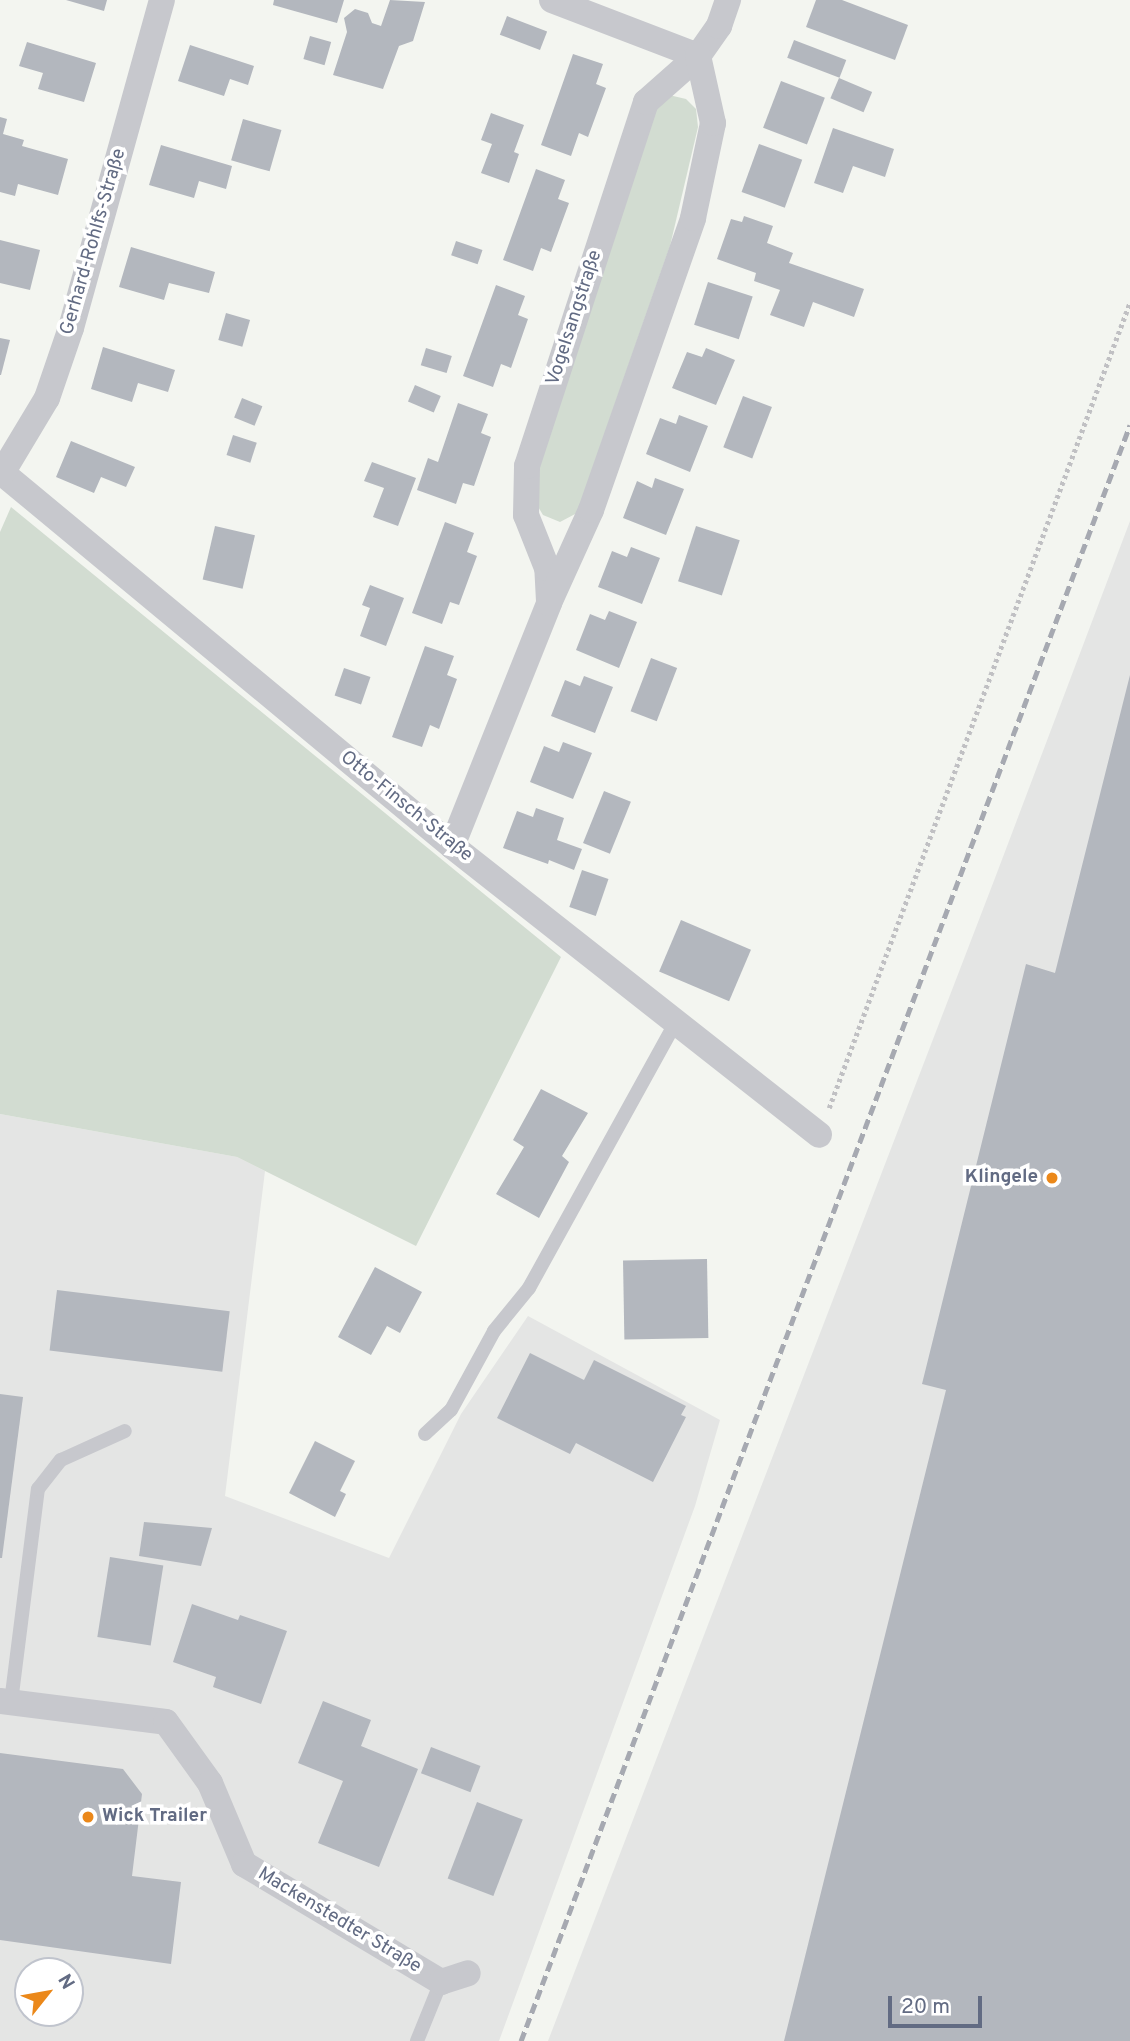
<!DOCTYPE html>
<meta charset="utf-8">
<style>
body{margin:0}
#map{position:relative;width:1130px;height:2041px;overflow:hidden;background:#f3f5f0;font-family:Overpass,sans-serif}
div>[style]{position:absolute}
.built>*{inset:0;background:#e4e5e4}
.green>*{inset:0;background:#d2dcd1}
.building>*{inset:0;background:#b3b7be;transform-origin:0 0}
.path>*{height:4.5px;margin-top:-2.25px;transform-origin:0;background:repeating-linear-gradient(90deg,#c0c0c3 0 3.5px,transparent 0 7px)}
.service>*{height:14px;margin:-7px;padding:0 7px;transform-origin:7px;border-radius:7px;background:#c7c8cd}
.minor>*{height:26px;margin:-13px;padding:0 13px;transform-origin:13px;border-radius:13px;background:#c7c8cd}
.rail>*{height:5px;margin-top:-2.5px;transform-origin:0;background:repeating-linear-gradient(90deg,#a6a9b1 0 10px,transparent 0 15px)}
.dots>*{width:19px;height:19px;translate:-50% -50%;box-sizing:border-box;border:4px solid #fff;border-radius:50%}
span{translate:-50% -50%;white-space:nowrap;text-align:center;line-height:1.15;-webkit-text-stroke:7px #fff;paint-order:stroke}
.street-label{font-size:19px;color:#626b83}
.poi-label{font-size:19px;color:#626b83;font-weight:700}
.right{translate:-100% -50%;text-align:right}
.left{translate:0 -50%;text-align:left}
.north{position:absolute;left:14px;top:1957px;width:70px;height:70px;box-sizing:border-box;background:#fff;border:2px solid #c0c4cd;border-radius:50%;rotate:59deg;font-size:19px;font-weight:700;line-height:28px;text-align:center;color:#626b83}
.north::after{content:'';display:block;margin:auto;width:24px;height:32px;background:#eb881a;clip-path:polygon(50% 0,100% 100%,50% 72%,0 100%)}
.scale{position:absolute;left:888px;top:1996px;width:94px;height:32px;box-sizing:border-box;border:4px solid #626b83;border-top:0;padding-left:9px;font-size:21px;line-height:24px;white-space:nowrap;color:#626b83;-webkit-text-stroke:5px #fff;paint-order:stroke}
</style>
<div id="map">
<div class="built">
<div style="clip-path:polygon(1130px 521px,1130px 2041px,548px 2041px,995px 878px)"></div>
<div style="clip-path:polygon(evenodd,0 1114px,237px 1157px,265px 1171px,225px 1496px,389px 1558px,461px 1414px,528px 1316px,720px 1420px,695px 1506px,499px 2041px,0 2041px,0 1114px,28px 1971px,70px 1971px,70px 2013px,28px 2013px,28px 1971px)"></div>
</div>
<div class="green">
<div style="clip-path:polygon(669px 95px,686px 99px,696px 109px,698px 127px,670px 246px,577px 513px,560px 522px,543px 515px,534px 500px,542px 451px,656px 106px)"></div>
<div style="clip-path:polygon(11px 507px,561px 957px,416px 1246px,237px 1157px,0 1114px,0 532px)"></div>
</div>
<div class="building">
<div style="clip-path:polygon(66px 0,107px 0,104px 11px)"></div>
<div style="clip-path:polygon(274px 0,344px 0,337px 23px,273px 5px)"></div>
<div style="clip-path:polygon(390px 0,425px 2px,413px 41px,399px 46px,383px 89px,333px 75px,347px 32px,344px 18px,355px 9px,368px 13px,372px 23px,381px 26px)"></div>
<div style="clip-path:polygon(816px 0,842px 0,908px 25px,895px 60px,806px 27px)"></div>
<div style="left:507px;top:16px;width:43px;height:20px;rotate:21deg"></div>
<div style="left:310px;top:36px;width:22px;height:24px;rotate:16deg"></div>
<div style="left:794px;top:40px;width:56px;height:19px;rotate:21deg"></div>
<div style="clip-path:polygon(27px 42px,96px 63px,84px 102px,38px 89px,43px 73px,19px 66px)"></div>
<div style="clip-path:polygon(190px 45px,254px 66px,248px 85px,230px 79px,224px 96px,178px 81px)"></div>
<div style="clip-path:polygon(573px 54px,603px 64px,596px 84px,606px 88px,588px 137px,579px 133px,571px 156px,541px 145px)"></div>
<div style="left:839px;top:78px;width:36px;height:22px;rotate:23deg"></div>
<div style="left:781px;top:81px;width:47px;height:50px;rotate:21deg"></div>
<div style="clip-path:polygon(491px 113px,524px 125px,514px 152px,519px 154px,509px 183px,481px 173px,492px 144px,481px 140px)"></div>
<div style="clip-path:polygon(0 117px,7px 119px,3px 134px,24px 140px,22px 146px,68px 159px,58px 195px,18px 184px,15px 196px,0 192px)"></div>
<div style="left:243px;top:119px;width:40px;height:43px;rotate:16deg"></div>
<div style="clip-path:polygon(833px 128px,894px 149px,885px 177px,853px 166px,843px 193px,814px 183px)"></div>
<div style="left:759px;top:144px;width:46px;height:51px;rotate:20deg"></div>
<div style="clip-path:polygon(161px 145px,232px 166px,226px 189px,199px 181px,194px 198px,149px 185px)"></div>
<div style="clip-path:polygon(536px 169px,565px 180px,558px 199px,569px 203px,551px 252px,541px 248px,533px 271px,503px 260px)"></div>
<div style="clip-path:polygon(744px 216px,773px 226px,767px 243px,793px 253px,789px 263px,864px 289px,854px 317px,813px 302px,804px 327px,770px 315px,780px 290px,754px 281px,756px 273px,717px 259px,731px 219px,742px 222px)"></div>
<div style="clip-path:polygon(0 240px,40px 250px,30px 290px,0 283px)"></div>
<div style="left:456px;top:241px;width:28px;height:15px;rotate:19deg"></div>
<div style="clip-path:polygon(131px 247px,215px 272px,209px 293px,169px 283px,164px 300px,119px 287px)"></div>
<div style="left:708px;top:282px;width:47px;height:45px;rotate:18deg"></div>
<div style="clip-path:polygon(496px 285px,525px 296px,518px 315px,528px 319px,511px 368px,501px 364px,493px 387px,463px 376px)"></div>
<div style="left:226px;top:313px;width:25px;height:28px;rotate:16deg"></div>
<div style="clip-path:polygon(0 338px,10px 340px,1px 375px,0 375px)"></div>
<div style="clip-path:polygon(103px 347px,175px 370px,168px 392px,138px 383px,132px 402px,91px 389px)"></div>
<div style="left:426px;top:348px;width:27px;height:18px;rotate:17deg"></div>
<div style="clip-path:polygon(706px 348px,735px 360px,716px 405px,672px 388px,687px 352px,702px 357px)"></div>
<div style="left:415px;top:385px;width:28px;height:18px;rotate:23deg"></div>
<div style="left:743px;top:396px;width:31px;height:55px;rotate:21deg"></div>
<div style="left:242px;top:398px;width:22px;height:21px;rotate:22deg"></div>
<div style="clip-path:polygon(458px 403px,488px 414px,481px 433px,491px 437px,474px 486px,463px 483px,456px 504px,417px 490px,428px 458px,438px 462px)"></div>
<div style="clip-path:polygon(679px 415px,708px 426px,690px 472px,646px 454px,660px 418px,676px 424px)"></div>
<div style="left:233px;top:435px;width:25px;height:21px;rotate:18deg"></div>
<div style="clip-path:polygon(71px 441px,135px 467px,126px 487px,101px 477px,94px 493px,56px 477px)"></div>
<div style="clip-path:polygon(372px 462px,416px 478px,398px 526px,373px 517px,384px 488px,364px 481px)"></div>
<div style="clip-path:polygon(655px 478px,684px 489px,666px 535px,623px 518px,637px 481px,652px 488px)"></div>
<div style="clip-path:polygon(445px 522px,474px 533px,467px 552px,477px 556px,459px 605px,450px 602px,442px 624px,412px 613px)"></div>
<div style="left:215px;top:526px;width:41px;height:55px;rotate:13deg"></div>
<div style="left:696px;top:526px;width:46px;height:58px;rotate:18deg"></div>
<div style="clip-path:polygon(631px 547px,660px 558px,642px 604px,598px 587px,612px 551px,627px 557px)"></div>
<div style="clip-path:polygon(370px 585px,404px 598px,386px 646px,360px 636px,370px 608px,362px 605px)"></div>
<div style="clip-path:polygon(609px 611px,637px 622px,619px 668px,576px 650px,590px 614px,605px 620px)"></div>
<div style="clip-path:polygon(425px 646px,454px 656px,447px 675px,457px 679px,439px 729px,430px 725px,422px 747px,392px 737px)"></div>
<div style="left:651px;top:658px;width:28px;height:57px;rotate:21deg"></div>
<div style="left:344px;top:668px;width:28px;height:29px;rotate:19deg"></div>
<div style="clip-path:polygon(1130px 675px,1130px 2041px,784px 2041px,946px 1390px,922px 1384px,1026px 964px,1055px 973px)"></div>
<div style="clip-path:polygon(584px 676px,613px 687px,595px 733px,551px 716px,565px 680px,580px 686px)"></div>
<div style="clip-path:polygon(563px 742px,592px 753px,573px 799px,530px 782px,544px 746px,559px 752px)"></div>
<div style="left:604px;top:791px;width:29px;height:56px;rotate:22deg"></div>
<div style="clip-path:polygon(536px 808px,564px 818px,557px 840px,582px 849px,574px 870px,549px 860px,548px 864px,503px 848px,517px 811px,533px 817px)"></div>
<div style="left:582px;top:870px;width:28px;height:39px;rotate:19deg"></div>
<div style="left:681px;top:920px;width:76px;height:56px;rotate:23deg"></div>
<div style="clip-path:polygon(541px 1089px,588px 1113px,562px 1156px,569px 1162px,539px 1218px,496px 1194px,524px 1147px,513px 1140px)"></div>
<div style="left:707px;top:1259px;width:79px;height:84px;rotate:89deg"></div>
<div style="clip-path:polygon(375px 1267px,422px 1292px,400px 1333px,387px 1326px,371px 1355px,338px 1337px)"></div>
<div style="left:57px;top:1290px;width:174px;height:61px;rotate:7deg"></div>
<div style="clip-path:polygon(530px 1353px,584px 1380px,594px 1360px,686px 1406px,681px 1415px,686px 1417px,653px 1482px,576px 1443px,570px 1454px,497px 1418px)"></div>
<div style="clip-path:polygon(0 1394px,23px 1397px,2px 1558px,0 1558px)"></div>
<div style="clip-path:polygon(315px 1441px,355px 1461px,340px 1491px,346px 1494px,335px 1517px,289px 1493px)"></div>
<div style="clip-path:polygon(144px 1522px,212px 1528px,201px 1566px,139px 1556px)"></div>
<div style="left:110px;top:1557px;width:54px;height:81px;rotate:9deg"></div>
<div style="clip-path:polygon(192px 1604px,238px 1620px,240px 1615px,287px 1631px,261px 1704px,213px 1687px,216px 1677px,173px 1662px)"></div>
<div style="clip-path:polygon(323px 1701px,371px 1720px,361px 1746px,418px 1769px,379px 1867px,318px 1843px,343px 1781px,298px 1763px)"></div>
<div style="left:431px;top:1747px;width:53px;height:28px;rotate:21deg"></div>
<div style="clip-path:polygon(0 1753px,123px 1769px,142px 1794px,132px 1876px,181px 1882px,171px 1964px,0 1940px)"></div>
<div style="left:477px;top:1802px;width:49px;height:82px;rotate:21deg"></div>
</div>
<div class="path">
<div style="left:829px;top:1108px;width:860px;rotate:-69.52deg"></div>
</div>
<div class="service">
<div style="left:425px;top:1434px;width:35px;rotate:-43deg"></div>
<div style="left:451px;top:1410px;width:90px;rotate:-61.4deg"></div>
<div style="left:494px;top:1331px;width:55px;rotate:-50.9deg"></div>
<div style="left:529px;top:1288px;width:304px;rotate:-61.1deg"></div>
<div style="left:11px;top:1702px;width:215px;rotate:-82.8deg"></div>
<div style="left:38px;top:1489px;width:37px;rotate:-52deg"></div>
<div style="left:61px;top:1460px;width:70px;rotate:-24.4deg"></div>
<div style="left:417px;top:2041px;width:64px;rotate:-67.9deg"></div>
</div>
<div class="minor">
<div style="left:552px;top:0;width:156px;rotate:21deg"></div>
<div style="left:0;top:471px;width:587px;rotate:39.68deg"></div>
<div style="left:452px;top:846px;width:467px;rotate:38.2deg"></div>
<div style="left:2px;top:473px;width:87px;rotate:-59deg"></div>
<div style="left:47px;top:398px;width:74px;rotate:-71.1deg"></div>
<div style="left:71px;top:328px;width:340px;rotate:-74.5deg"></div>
<div style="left:549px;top:601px;width:33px;rotate:-93deg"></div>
<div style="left:547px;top:568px;width:57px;rotate:-111.6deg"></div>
<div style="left:526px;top:515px;width:49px;rotate:-88.8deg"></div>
<div style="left:527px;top:466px;width:383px;rotate:-71.9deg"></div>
<div style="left:646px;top:102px;width:69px;rotate:-41.5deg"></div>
<div style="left:698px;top:56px;width:37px;rotate:-55deg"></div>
<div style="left:719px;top:26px;width:28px;rotate:-71deg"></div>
<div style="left:452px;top:846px;width:262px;rotate:-68.2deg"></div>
<div style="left:549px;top:603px;width:102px;rotate:-65.7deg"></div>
<div style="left:591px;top:510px;width:309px;rotate:-70.7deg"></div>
<div style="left:693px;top:218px;width:97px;rotate:-78.1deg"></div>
<div style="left:713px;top:123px;width:69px;rotate:-102.6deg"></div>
<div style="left:0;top:1701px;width:167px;rotate:7.2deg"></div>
<div style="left:166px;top:1722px;width:75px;rotate:54.2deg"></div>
<div style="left:210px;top:1783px;width:88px;rotate:67.2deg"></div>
<div style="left:244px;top:1864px;width:230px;rotate:30.9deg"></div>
<div style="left:441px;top:1982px;width:28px;rotate:-18deg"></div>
</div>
<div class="rail">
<div style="left:521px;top:2041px;width:1727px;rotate:-69.35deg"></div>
</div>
<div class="dots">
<div style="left:1052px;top:1178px;background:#eb881a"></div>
<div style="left:88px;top:1817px;background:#eb881a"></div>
</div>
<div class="street-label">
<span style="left:94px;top:242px;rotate:-74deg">Gerhard-Rohlfs-Straße</span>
<span style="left:575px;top:318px;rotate:-72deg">Vogelsangstraße</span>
<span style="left:406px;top:807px;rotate:39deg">Otto-Finsch-Straße</span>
<span style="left:339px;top:1921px;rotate:31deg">Mackenstedter Straße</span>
</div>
<div class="poi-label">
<span class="right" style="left:1038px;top:1178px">Klingele</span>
<span class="left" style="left:102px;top:1817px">Wick Trailer</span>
</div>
<div class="north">N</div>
<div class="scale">20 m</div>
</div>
